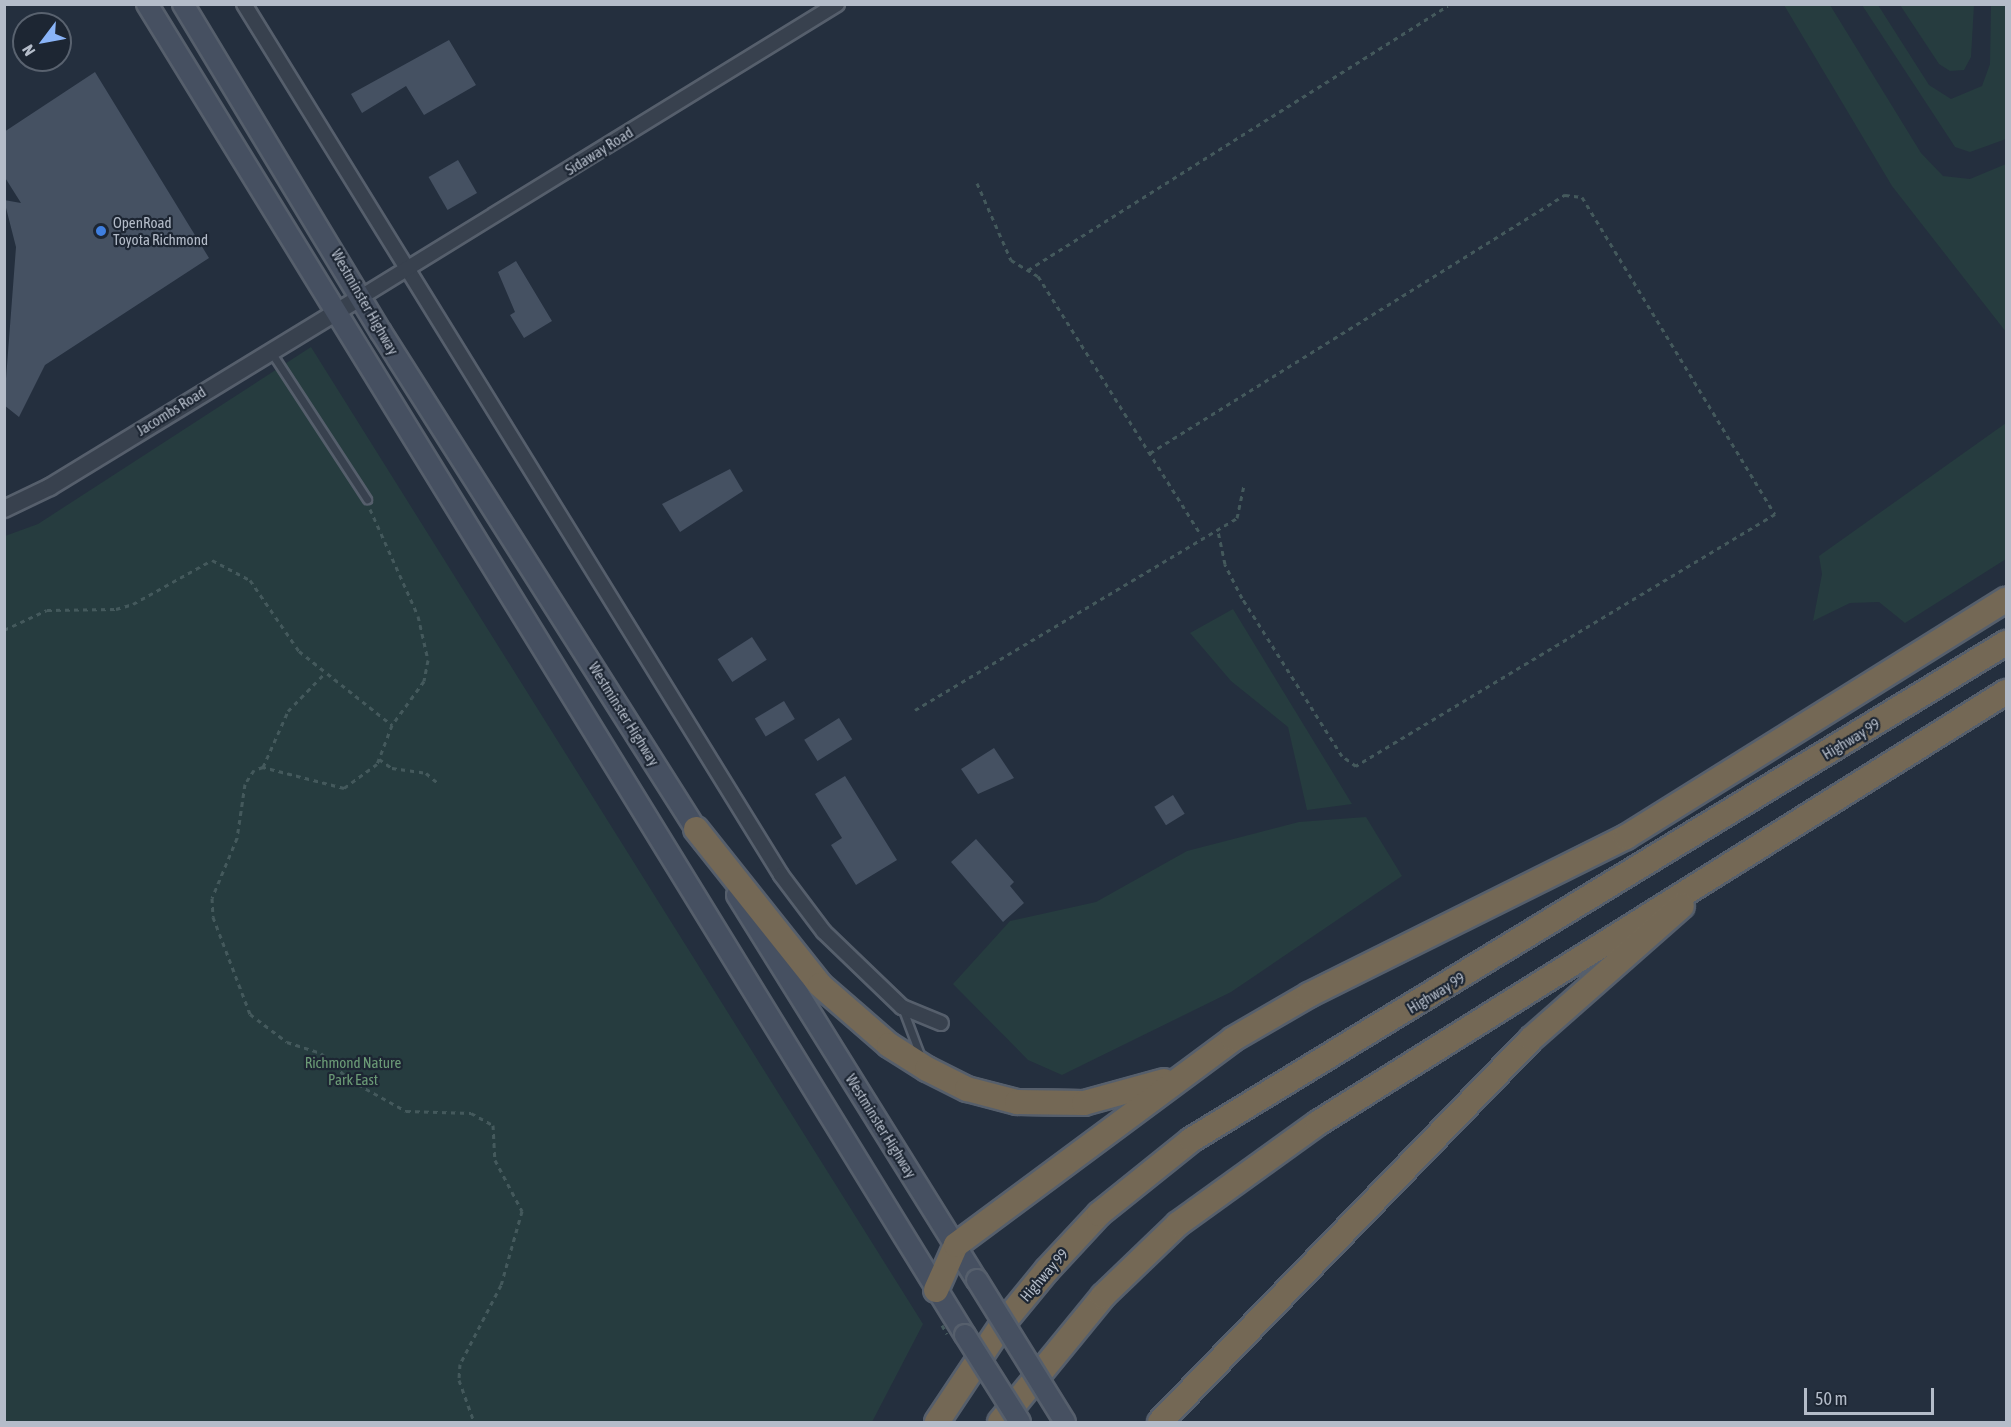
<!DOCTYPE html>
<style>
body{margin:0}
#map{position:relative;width:2011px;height:1427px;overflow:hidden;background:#242f3e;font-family:"Asap Condensed",sans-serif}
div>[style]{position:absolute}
.green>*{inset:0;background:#263c3f}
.building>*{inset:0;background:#455162;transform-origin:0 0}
.path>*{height:3px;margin-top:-1.5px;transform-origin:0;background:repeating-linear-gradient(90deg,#44595c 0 4.5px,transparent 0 9px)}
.roads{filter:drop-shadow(2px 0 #565f6c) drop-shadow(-2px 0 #565f6c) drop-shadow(0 2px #565f6c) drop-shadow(0 -2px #565f6c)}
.service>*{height:7px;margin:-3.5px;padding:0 3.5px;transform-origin:3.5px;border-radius:3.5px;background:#38414e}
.minor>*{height:14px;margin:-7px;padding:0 7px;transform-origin:7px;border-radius:7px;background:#38414e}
.tertiary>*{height:16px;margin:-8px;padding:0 8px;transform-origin:8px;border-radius:8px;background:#38414e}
.secondary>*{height:20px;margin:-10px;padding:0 10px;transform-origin:10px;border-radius:10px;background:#465061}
.motorway>*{height:24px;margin:-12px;padding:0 12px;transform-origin:12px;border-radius:12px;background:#746855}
.path-bridge>*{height:3px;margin-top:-1.5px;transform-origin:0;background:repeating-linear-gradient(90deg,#44595c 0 4.5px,transparent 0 9px)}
.bridges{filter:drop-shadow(2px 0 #565f6c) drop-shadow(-2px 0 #565f6c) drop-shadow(0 2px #565f6c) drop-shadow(0 -2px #565f6c)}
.secondary-bridge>*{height:20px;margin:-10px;padding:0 10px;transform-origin:10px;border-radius:10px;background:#465061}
.dots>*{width:16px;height:16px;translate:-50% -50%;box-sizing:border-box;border:3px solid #1d2633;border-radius:50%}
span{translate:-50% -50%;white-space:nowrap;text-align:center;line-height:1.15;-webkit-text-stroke:4.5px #1d2633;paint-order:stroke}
.street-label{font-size:15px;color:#b4bcc9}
.poi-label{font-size:15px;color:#b4bcc9}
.left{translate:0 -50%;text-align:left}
.park-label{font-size:15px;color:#6b9a76}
.frame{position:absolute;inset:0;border:6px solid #b4bcc9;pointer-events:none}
.north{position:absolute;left:12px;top:12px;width:60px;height:60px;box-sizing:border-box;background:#1d2633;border:2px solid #59626f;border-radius:50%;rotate:238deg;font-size:16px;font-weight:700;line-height:24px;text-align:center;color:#b4bcc9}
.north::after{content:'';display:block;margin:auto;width:21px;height:27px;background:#8ab4f8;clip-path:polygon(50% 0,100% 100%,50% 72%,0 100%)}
.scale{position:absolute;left:1804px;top:1388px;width:130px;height:27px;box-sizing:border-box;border:3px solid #b4bcc9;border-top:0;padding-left:8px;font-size:18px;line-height:21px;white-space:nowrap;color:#b4bcc9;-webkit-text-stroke:4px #1d2633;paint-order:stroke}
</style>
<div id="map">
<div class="green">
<div style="clip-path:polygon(1784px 5px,1830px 5px,1921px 153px,1943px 176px,1970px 179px,2006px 164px,2006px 332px,1892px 186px)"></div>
<div style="clip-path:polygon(1862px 5px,1878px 5px,1929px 85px,1951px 99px,1982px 86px,1990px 64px,1991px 5px,2006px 5px,2006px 139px,1970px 152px,1955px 147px)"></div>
<div style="clip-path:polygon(1900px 5px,1974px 5px,1971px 57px,1964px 70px,1950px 71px,1939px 64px)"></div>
<div style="clip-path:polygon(311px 347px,923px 1324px,872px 1422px,5px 1422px,5px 536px,38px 524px)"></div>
<div style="clip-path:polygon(2006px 423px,2006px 559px,1905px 623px,1879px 602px,1850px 603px,1813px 621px,1822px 574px,1819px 556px)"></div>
<div style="clip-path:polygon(1233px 609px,1352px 804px,1307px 810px,1288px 727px,1231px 681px,1190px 633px)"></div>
<div style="clip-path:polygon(1366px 817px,1402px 876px,1231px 992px,1062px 1075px,1028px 1060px,953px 984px,1010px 921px,1096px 902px,1187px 851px,1299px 822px)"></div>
</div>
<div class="building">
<div style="clip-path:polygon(449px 40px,476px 85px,424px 115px,406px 86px,362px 113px,351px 94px)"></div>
<div style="clip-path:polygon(95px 72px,209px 258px,45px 365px,19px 417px,4px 405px,16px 247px,4px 200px,21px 203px,4px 176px,4px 132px)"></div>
<div style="left:458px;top:160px;width:38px;height:34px;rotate:60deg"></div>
<div style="clip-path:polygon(516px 261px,552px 321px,524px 338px,510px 315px,515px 312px,498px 272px)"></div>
<div style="clip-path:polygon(730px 469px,743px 491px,680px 532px,662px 504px)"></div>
<div style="left:752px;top:637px;width:27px;height:41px;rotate:57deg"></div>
<div style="left:784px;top:701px;width:21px;height:34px;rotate:59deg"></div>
<div style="left:839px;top:718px;width:25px;height:41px;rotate:58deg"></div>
<div style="clip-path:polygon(994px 748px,1014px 778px,978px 794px,961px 769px)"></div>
<div style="clip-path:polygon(845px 776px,897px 860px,856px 885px,831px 845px,842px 838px,815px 794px)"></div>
<div style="left:1173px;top:795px;width:22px;height:22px;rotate:58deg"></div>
<div style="clip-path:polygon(976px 839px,1014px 882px,1010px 886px,1024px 903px,1003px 922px,951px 862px)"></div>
</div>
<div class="path">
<div style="left:977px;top:183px;width:84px;rotate:66.2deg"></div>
<div style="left:1011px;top:260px;width:31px;rotate:31deg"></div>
<div style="left:1038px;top:276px;width:306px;rotate:57.8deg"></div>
<div style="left:1028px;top:270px;width:496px;rotate:-32.2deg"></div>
<div style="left:1150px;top:453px;width:489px;rotate:-31.9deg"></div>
<div style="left:1565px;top:195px;width:17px;rotate:7deg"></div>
<div style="left:1582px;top:197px;width:371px;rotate:58.7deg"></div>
<div style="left:1775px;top:514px;width:489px;rotate:149deg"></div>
<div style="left:1356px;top:766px;width:17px;rotate:-144deg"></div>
<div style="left:1342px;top:756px;width:187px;rotate:-122.3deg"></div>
<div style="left:1242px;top:598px;width:38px;rotate:-117deg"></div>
<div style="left:1225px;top:564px;width:35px;rotate:-102deg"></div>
<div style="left:370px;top:509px;width:117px;rotate:65.8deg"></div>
<div style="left:418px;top:616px;width:45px;rotate:77.2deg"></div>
<div style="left:428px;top:660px;width:21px;rotate:101deg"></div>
<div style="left:424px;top:681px;width:54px;rotate:126deg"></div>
<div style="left:392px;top:725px;width:42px;rotate:111deg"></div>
<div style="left:377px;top:764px;width:41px;rotate:144deg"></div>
<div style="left:344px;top:788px;width:84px;rotate:-165.5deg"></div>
<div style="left:263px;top:767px;width:9px;rotate:162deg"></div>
<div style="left:254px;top:770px;width:17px;rotate:123deg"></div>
<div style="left:245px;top:784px;width:55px;rotate:98.4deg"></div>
<div style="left:237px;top:838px;width:65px;rotate:112.6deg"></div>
<div style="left:212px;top:898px;width:19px;rotate:87deg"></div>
<div style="left:213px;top:917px;width:104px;rotate:69.1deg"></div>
<div style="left:250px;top:1014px;width:46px;rotate:37.1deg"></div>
<div style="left:287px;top:1042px;width:36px;rotate:18deg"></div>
<div style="left:321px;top:1053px;width:40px;rotate:43deg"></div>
<div style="left:350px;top:1080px;width:64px;rotate:29deg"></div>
<div style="left:406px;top:1111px;width:65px;rotate:1.8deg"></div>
<div style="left:471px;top:1113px;width:25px;rotate:29deg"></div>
<div style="left:493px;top:1125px;width:35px;rotate:87deg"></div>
<div style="left:495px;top:1160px;width:58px;rotate:62.1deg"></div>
<div style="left:522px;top:1211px;width:77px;rotate:105.8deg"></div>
<div style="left:501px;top:1285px;width:89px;rotate:117.4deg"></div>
<div style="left:460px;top:1364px;width:16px;rotate:94deg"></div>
<div style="left:459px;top:1380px;width:45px;rotate:70.3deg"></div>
<div style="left:4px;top:630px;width:47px;rotate:-24.9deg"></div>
<div style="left:47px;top:610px;width:69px;rotate:-0.8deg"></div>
<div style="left:116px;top:609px;width:18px;rotate:-16deg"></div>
<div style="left:133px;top:604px;width:90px;rotate:-29.1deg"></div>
<div style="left:212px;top:560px;width:43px;rotate:27.8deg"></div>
<div style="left:250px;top:580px;width:86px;rotate:55.4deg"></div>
<div style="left:299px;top:651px;width:119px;rotate:38.5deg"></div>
<div style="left:915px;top:710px;width:375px;rotate:-30.8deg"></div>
<div style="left:1237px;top:518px;width:34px;rotate:-78deg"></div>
<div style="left:379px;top:759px;width:16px;rotate:35deg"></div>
<div style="left:392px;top:768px;width:34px;rotate:8deg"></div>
<div style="left:426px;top:773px;width:16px;rotate:40deg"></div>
<div style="left:263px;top:767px;width:61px;rotate:-65.9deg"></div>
<div style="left:288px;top:711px;width:52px;rotate:-45.8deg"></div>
</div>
<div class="roads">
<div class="service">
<div style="left:271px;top:352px;width:176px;rotate:56.9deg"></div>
<div style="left:902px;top:1007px;width:51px;rotate:69.4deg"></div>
</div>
<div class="minor">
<div style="left:244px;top:4px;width:1023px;rotate:58.34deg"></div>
<div style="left:781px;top:875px;width:71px;rotate:53deg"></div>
<div style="left:824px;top:932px;width:108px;rotate:43.9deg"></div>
<div style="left:902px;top:1007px;width:42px;rotate:22.3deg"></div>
<div style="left:361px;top:297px;width:559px;rotate:-31.61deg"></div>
</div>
<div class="tertiary">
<div style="left:4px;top:509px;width:51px;rotate:-25.6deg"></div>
<div style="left:50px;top:487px;width:364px;rotate:-31.4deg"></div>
</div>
<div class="secondary">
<div style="left:147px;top:4px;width:1562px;rotate:58.43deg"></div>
<div style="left:183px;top:4px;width:383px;rotate:58.9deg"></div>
<div style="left:381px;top:332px;width:604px;rotate:57.65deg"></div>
<div style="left:737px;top:895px;width:454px;rotate:58.1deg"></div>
</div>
<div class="motorway">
<div style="left:696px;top:829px;width:199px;rotate:51.5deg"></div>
<div style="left:820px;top:985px;width:91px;rotate:41deg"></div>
<div style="left:889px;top:1045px;width:45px;rotate:32.3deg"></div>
<div style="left:927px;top:1069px;width:45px;rotate:26.6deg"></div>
<div style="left:967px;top:1089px;width:52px;rotate:14.6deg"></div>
<div style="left:1017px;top:1102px;width:67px;rotate:0.9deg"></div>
<div style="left:1084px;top:1103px;width:83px;rotate:-15.4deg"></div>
<div style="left:936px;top:1290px;width:49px;rotate:-66deg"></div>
<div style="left:956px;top:1245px;width:345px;rotate:-36.6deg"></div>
<div style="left:1233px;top:1039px;width:88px;rotate:-30.1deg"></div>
<div style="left:1309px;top:995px;width:354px;rotate:-26.5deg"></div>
<div style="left:1626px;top:837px;width:448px;rotate:-32deg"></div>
<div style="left:937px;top:1422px;width:115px;rotate:-56.3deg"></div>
<div style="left:1001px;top:1326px;width:72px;rotate:-50.6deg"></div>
<div style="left:1047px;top:1270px;width:76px;rotate:-47.1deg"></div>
<div style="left:1099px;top:1214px;width:118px;rotate:-38.8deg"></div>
<div style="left:1191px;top:1140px;width:955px;rotate:-31.38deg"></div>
<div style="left:1000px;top:1422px;width:163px;rotate:-50.7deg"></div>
<div style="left:1103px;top:1296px;width:104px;rotate:-43.8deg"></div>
<div style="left:1178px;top:1224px;width:173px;rotate:-35.8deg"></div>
<div style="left:1318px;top:1123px;width:812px;rotate:-32.07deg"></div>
<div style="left:1160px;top:1422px;width:533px;rotate:-45.91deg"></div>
<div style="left:1531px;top:1039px;width:201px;rotate:-41.4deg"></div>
</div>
</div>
<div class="path-bridge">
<div style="left:942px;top:1325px;width:10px;rotate:61deg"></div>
</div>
<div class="bridges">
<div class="secondary-bridge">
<div style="left:977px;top:1280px;width:167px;rotate:58.2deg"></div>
<div style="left:965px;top:1335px;width:103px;rotate:57.7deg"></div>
</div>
</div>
<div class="dots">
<div style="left:101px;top:231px;background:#3f7fe0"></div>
</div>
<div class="street-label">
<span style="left:599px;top:151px;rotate:-32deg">Sidaway Road</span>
<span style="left:365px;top:302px;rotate:60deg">Westminster Highway</span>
<span style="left:171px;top:411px;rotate:-32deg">Jacombs Road</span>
<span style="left:624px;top:714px;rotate:58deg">Westminster Highway</span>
<span style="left:1851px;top:739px;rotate:-31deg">Highway 99</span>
<span style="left:1436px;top:993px;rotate:-31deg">Highway 99</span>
<span style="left:881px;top:1126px;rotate:58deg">Westminster Highway</span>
<span style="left:1044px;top:1275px;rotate:-49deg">Highway 99</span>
</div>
<div class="poi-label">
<span class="left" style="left:113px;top:231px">OpenRoad<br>Toyota Richmond</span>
</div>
<div class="park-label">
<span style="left:353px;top:1071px">Richmond Nature<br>Park East</span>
</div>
<div class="frame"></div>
<div class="north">N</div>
<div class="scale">50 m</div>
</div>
